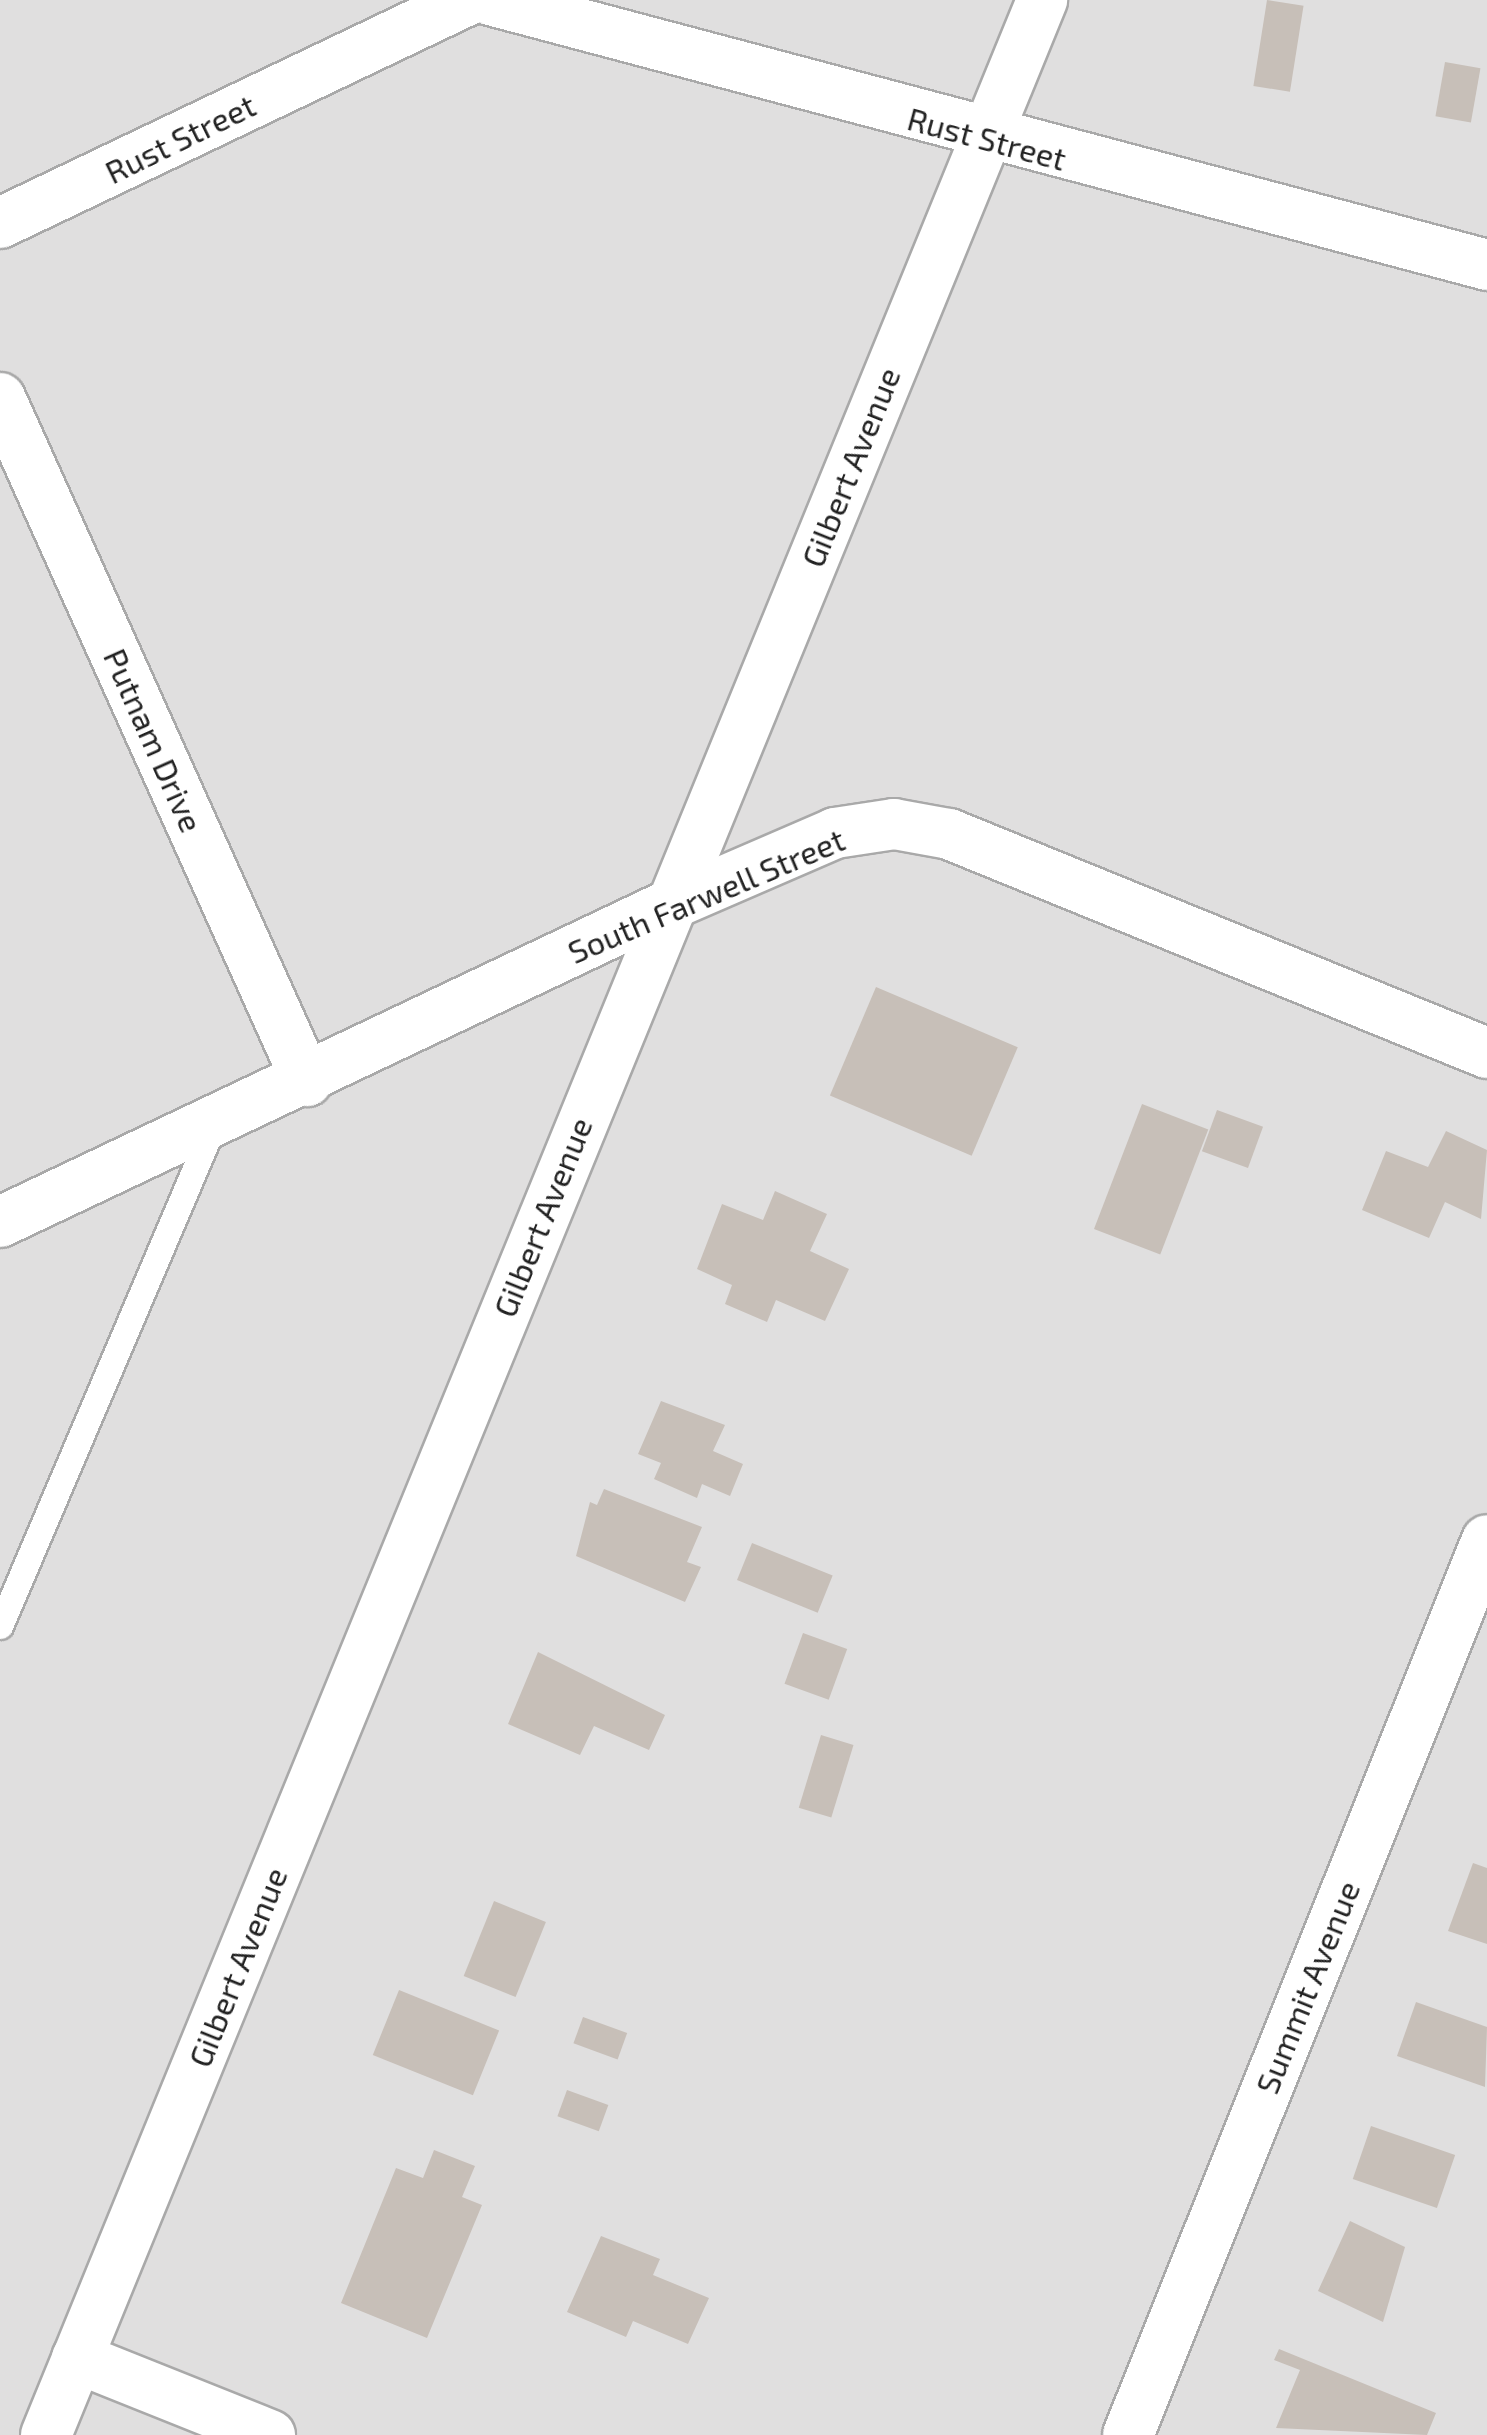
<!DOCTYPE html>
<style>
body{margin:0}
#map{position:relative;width:1487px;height:2435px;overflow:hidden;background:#f2efe9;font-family:"Exo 2",sans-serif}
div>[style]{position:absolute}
.residential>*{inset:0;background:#e0dfdf;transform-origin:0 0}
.building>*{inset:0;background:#c7bfb8;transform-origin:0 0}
.roads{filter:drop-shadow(2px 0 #a9a9a9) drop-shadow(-2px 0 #a9a9a9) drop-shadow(0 2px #a9a9a9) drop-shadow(0 -2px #a9a9a9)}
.lane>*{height:25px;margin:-12.5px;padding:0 12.5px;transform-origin:12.5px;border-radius:12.5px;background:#fff}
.street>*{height:50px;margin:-25px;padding:0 25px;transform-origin:25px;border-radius:25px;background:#fff}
span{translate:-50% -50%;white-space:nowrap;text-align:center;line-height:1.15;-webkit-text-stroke:8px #fff;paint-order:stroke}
.street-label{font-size:32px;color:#222}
</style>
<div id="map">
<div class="residential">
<div style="left:0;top:0;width:1487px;height:2435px"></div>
</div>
<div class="building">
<div style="left:1267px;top:0;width:37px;height:87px;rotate:9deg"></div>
<div style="left:1445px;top:62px;width:36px;height:55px;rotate:10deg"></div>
<div style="left:876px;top:987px;width:154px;height:118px;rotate:23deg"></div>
<div style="left:1142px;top:1104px;width:71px;height:134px;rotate:21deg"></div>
<div style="left:1217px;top:1110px;width:49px;height:44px;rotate:20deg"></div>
<div style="clip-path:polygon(1446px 1131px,1487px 1150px,1481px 1219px,1445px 1202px,1429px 1238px,1362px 1210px,1386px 1151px,1428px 1167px)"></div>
<div style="clip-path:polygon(775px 1191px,827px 1214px,810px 1251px,849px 1269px,825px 1321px,776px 1300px,767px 1322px,725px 1304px,732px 1285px,697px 1269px,722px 1204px,763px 1220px)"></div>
<div style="clip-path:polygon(661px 1401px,725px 1425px,713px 1451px,743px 1464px,730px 1496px,702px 1484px,697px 1498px,654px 1479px,661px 1463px,638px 1454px)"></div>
<div style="clip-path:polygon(604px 1489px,702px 1527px,687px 1562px,701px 1567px,685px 1602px,576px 1556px,590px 1502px,597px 1505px)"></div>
<div style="left:752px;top:1543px;width:87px;height:40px;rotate:22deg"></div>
<div style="left:803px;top:1633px;width:47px;height:54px;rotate:20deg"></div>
<div style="clip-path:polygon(538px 1652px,665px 1715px,649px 1750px,594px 1726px,580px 1755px,508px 1724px)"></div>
<div style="left:821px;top:1735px;width:34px;height:76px;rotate:17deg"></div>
<div style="clip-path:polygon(1473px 1863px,1487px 1868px,1487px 1944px,1448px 1931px)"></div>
<div style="left:494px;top:1901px;width:56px;height:81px;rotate:22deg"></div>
<div style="left:399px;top:1990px;width:108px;height:70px;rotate:22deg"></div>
<div style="clip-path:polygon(1416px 2002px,1487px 2027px,1485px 2087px,1397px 2056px)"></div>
<div style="left:583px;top:2017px;width:47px;height:28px;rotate:20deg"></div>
<div style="left:567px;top:2090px;width:44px;height:28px;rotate:20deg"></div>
<div style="left:1371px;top:2126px;width:89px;height:56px;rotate:19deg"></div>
<div style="clip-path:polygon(434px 2150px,475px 2166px,462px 2197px,482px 2205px,427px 2338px,341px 2303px,396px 2168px,423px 2178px)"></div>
<div style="clip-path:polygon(1350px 2221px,1405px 2247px,1383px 2322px,1318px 2291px)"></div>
<div style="clip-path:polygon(601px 2236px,660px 2259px,653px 2275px,709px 2298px,688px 2344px,633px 2321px,626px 2337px,567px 2312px)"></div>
<div style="clip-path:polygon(1279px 2349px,1436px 2413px,1427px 2435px,1276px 2428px,1300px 2370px,1274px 2360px)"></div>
</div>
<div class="roads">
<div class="lane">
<div style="left:0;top:1626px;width:546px;rotate:-66.91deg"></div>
</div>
<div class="street">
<div style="left:490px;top:0;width:1032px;rotate:14.88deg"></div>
<div style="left:0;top:223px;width:518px;rotate:-25.48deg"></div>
<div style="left:0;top:398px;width:749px;rotate:65.8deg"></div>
<div style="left:0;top:1222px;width:740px;rotate:-25.35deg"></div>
<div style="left:669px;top:905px;width:181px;rotate:-23.4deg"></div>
<div style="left:835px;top:833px;width:60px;rotate:-8.7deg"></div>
<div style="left:894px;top:824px;width:56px;rotate:10.3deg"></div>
<div style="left:949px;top:834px;width:581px;rotate:22.15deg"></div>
<div style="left:77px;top:2358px;width:208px;rotate:21.8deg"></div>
<div style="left:46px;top:2435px;width:2631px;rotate:-67.75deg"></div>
<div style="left:1128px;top:2435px;width:964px;rotate:-68.14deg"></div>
</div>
</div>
<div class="street-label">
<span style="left:180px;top:138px;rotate:-26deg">Rust Street</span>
<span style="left:987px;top:138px;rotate:15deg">Rust Street</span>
<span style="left:850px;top:467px;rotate:-68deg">Gilbert Avenue</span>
<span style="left:154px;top:740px;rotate:66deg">Putnam Drive</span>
<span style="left:706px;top:895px;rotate:-23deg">South Farwell Street</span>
<span style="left:542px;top:1217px;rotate:-68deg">Gilbert Avenue</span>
<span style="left:237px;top:1967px;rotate:-68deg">Gilbert Avenue</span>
<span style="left:1307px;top:1987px;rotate:-68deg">Summit Avenue</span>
</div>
</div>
